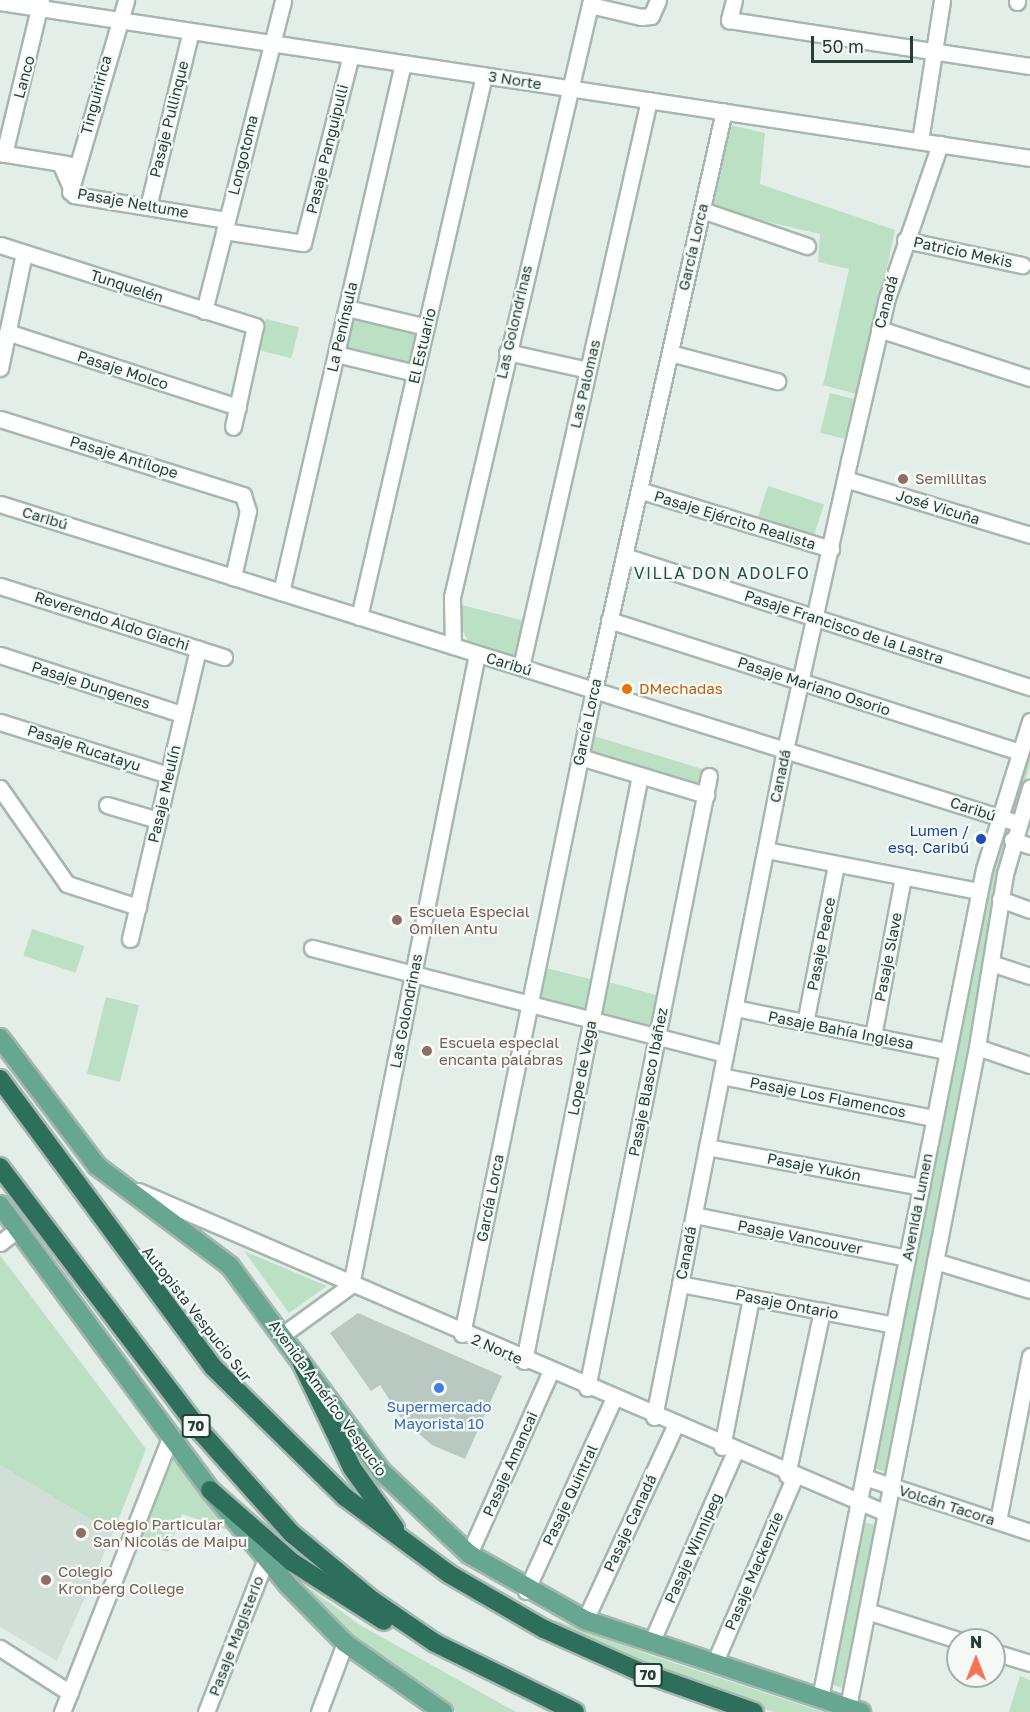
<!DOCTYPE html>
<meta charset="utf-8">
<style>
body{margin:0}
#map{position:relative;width:1030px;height:1712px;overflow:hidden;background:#e4eee9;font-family:"Golos Text",sans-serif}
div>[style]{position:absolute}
.built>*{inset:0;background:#d2ded8}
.green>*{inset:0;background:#bce0c3;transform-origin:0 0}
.building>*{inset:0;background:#b9c9c2}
.roads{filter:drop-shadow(2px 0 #a6b7b0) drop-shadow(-2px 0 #a6b7b0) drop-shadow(0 2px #a6b7b0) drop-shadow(0 -2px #a6b7b0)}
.minor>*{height:15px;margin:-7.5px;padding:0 7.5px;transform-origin:7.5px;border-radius:7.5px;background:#fff}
.major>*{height:18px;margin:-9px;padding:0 9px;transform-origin:9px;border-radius:9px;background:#67a690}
.highway>*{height:18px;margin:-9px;padding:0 9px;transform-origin:9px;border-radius:9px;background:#2d6f5b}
.dots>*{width:16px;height:16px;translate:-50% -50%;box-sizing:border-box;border:3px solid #f5faf7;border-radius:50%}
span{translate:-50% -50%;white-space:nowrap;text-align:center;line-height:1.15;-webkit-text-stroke:4.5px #f5faf7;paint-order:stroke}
.shield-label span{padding:2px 4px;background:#f5faf7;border:2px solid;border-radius:4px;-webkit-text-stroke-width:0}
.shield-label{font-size:14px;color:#224136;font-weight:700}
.street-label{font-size:15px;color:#224136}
.education-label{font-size:15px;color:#785e54}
.left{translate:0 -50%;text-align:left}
.food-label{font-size:15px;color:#c56008}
.transit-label{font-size:15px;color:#164399}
.right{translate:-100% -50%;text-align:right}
.shop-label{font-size:15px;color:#366cbe}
.neighbourhood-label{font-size:16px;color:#1d5542;letter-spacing:1.5px}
.north{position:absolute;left:946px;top:1628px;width:60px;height:60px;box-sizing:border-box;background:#f5faf7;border:2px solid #a1b0aa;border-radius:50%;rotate:0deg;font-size:16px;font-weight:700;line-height:24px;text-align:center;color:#224136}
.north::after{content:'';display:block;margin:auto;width:21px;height:27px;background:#f87159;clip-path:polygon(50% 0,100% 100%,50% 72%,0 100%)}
.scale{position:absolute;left:811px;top:36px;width:102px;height:27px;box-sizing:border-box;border:3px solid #224136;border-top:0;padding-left:8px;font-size:18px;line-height:21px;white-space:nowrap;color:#224136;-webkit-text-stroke:4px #f5faf7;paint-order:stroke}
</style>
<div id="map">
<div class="built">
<div style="clip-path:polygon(0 1465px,113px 1533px,57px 1661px,0 1627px)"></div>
</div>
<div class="green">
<div style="clip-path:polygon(730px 125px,765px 133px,760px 184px,895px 230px,860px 395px,823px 385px,849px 269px,818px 262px,820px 234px,708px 208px)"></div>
<div style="left:351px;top:315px;width:70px;height:38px;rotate:12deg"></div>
<div style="left:266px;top:319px;width:34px;height:32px;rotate:14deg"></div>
<div style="left:830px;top:393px;width:25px;height:41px;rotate:14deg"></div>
<div style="left:768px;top:486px;width:59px;height:32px;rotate:18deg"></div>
<div style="clip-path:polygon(462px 605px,525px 621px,517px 657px,469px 643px,461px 627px)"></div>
<div style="left:591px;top:735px;width:121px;height:22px;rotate:17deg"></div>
<div style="clip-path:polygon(1030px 739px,1030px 766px,1013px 818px,1005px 813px)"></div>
<div style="clip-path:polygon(1001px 825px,1009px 828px,887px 1473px,874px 1468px)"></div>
<div style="left:32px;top:929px;width:55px;height:28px;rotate:18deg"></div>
<div style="left:542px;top:967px;width:56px;height:36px;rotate:14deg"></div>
<div style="left:608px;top:982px;width:56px;height:36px;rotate:15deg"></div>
<div style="left:106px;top:997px;width:34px;height:79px;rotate:14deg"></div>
<div style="clip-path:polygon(244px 1251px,327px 1286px,289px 1313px)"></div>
<div style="clip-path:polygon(0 1255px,146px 1449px,113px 1533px,0 1465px)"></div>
<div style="clip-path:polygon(170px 1459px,179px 1459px,228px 1530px,182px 1514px,168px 1552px,140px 1542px)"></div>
<div style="clip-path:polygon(863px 1522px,875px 1525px,845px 1689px,831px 1684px)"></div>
<div style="clip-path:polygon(284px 1570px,360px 1625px,516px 1712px,456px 1712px,330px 1625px)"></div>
<div style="clip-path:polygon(555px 1620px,653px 1656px,823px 1712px,774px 1712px,746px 1703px,664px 1674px,553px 1624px)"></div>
<div style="clip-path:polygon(1020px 1676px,1030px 1680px,1030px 1712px,1009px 1712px)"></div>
</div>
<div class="building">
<div style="clip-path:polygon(358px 1313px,502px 1376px,465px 1459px,432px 1445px,401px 1418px,380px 1385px,371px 1391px,330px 1333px)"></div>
</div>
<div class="roads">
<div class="minor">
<div style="left:734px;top:0;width:21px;rotate:104deg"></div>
<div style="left:729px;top:20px;width:304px;rotate:8.7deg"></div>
<div style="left:0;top:2px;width:1042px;rotate:8.61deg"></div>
<div style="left:1017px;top:2px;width:2px;rotate:-90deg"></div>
<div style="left:590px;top:5px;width:52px;rotate:13.2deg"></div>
<div style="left:641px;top:17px;width:10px;rotate:-6deg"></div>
<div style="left:651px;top:16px;width:17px;rotate:-66deg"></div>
<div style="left:920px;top:141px;width:143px;rotate:-81.1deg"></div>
<div style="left:0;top:153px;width:69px;rotate:9.2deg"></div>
<div style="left:4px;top:154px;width:158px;rotate:-76.5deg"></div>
<div style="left:60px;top:163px;width:35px;rotate:66deg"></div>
<div style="left:74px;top:195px;width:154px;rotate:9.3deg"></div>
<div style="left:70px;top:192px;width:200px;rotate:-73.7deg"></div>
<div style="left:148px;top:207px;width:181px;rotate:-76.3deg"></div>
<div style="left:702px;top:210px;width:111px;rotate:18.9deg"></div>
<div style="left:224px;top:231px;width:80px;rotate:8.6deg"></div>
<div style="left:303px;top:243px;width:194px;rotate:-75.7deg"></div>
<div style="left:905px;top:240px;width:120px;rotate:12.1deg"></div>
<div style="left:0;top:245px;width:268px;rotate:17.6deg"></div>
<div style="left:255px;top:326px;width:103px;rotate:102.3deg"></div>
<div style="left:347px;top:308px;width:81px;rotate:13.5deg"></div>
<div style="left:204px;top:311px;width:321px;rotate:-75.7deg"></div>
<div style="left:879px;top:329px;width:159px;rotate:18deg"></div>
<div style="left:7px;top:332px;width:243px;rotate:18deg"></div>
<div style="left:507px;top:352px;width:83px;rotate:12.5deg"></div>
<div style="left:670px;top:353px;width:111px;rotate:14.7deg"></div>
<div style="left:336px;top:354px;width:81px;rotate:13.5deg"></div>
<div style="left:0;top:368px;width:117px;rotate:-78.2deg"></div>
<div style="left:0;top:419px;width:255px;rotate:17.4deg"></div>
<div style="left:243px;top:495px;width:17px;rotate:73deg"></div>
<div style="left:248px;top:511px;width:68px;rotate:102.8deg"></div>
<div style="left:845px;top:479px;width:193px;rotate:16.8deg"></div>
<div style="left:639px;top:490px;width:201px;rotate:17.1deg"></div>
<div style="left:0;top:504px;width:1067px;rotate:17.4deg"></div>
<div style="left:624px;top:556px;width:427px;rotate:17.9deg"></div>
<div style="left:0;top:586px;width:235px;rotate:17.6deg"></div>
<div style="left:281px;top:592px;width:543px;rotate:-77.01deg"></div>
<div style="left:359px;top:617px;width:556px;rotate:-77.01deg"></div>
<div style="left:609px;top:620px;width:432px;rotate:17.8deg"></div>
<div style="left:453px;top:646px;width:49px;rotate:-91.2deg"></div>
<div style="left:452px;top:597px;width:613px;rotate:-76.89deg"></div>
<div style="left:0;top:655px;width:191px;rotate:18deg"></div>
<div style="left:521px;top:667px;width:581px;rotate:-77.28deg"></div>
<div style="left:0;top:722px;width:176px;rotate:17.5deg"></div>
<div style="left:580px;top:757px;width:132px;rotate:16.8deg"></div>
<div style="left:0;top:788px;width:117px;rotate:55.1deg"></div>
<div style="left:67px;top:884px;width:75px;rotate:17.9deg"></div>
<div style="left:107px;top:805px;width:53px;rotate:16.4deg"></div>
<div style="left:1012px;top:840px;width:19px;rotate:18deg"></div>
<div style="left:766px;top:850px;width:217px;rotate:10.9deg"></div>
<div style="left:1000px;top:899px;width:32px;rotate:20deg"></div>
<div style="left:130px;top:939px;width:298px;rotate:-76.8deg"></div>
<div style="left:312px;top:948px;width:426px;rotate:14.4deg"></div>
<div style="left:991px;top:963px;width:41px;rotate:18.4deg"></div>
<div style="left:735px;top:1008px;width:216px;rotate:11.5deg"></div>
<div style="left:805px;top:1023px;width:161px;rotate:-78.9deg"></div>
<div style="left:873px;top:1036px;width:162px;rotate:-79.3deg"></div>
<div style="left:977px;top:1047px;width:56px;rotate:18.8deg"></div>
<div style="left:721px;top:1076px;width:217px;rotate:11.2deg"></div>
<div style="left:707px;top:1147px;width:218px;rotate:10.6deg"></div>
<div style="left:138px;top:1191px;width:814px;rotate:23.29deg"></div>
<div style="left:694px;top:1215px;width:217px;rotate:11.4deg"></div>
<div style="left:0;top:1243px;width:23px;rotate:-38deg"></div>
<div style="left:935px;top:1261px;width:99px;rotate:17deg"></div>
<div style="left:680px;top:1284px;width:218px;rotate:10.8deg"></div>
<div style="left:462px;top:1334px;width:657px;rotate:-78.42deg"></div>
<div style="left:594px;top:690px;width:593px;rotate:-77.35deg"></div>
<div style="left:282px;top:1335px;width:85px;rotate:-35.9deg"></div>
<div style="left:351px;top:1285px;width:643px;rotate:-78.71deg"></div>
<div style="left:524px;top:1361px;width:597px;rotate:-78.8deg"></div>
<div style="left:587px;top:1388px;width:624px;rotate:-78.73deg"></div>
<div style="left:654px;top:1417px;width:680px;rotate:-78.89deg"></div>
<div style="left:785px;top:750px;width:296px;rotate:-77.5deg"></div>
<div style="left:849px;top:461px;width:167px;rotate:-76.9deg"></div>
<div style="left:887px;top:298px;width:163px;rotate:-71deg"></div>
<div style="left:722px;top:1447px;width:152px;rotate:-79deg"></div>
<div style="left:787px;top:1475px;width:168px;rotate:-78deg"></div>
<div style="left:864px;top:1477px;width:175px;rotate:18.3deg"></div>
<div style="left:998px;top:1521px;width:168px;rotate:-79deg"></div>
<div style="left:469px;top:1554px;width:198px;rotate:-65.9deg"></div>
<div style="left:526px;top:1591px;width:210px;rotate:-65.5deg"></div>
<div style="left:867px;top:1611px;width:96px;rotate:17.7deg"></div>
<div style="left:585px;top:1620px;width:214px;rotate:-65.1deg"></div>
<div style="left:651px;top:1643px;width:209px;rotate:-66.3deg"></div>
<div style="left:0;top:1648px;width:83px;rotate:32.7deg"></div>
<div style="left:994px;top:1652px;width:38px;rotate:17deg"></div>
<div style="left:714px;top:1664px;width:202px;rotate:-66.7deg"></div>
<div style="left:820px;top:1698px;width:845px;rotate:-78.81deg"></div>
<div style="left:984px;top:869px;width:155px;rotate:-72.7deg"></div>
<div style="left:848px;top:1707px;width:672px;rotate:-78.94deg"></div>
<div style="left:977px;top:1047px;width:175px;rotate:-80.8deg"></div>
<div style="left:1005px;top:874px;width:90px;rotate:-73.8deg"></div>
<div style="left:62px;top:1712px;width:298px;rotate:-68.5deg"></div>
<div style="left:206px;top:1712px;width:164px;rotate:-68.6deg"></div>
<div style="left:319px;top:1712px;width:74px;rotate:-69.4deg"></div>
</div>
<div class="major">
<div style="left:0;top:1038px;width:161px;rotate:52.8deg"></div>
<div style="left:97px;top:1166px;width:166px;rotate:36.9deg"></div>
<div style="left:230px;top:1266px;width:255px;rotate:53.6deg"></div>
<div style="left:381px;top:1471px;width:121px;rotate:43.3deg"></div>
<div style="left:469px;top:1554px;width:133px;rotate:29.6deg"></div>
<div style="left:585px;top:1620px;width:291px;rotate:18.4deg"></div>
<div style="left:0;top:1205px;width:354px;rotate:53.6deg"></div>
<div style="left:210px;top:1490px;width:123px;rotate:50.6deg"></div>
<div style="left:288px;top:1585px;width:81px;rotate:45.5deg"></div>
<div style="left:345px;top:1643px;width:120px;rotate:35.1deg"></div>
</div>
<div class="highway">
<div style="left:0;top:1079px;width:358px;rotate:53.5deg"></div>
<div style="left:213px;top:1367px;width:185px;rotate:44.6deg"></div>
<div style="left:345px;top:1497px;width:129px;rotate:36.5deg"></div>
<div style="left:449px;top:1574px;width:110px;rotate:30.1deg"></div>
<div style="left:544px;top:1629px;width:103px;rotate:24.1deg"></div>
<div style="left:638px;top:1671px;width:123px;rotate:19.5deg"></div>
<div style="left:0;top:1167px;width:334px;rotate:52.8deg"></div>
<div style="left:202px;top:1433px;width:134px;rotate:48.3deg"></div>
<div style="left:291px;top:1533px;width:105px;rotate:39.6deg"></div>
<div style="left:372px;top:1600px;width:76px;rotate:34.3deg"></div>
<div style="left:435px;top:1643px;width:156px;rotate:26.2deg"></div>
<div style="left:302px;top:1364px;width:115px;rotate:64.3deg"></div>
<div style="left:352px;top:1468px;width:74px;rotate:54.4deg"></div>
<div style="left:210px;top:1490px;width:109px;rotate:41.3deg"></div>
<div style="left:292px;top:1562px;width:109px;rotate:32.7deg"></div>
</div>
</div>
<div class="dots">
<div style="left:903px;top:479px;background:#8d6e63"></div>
<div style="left:627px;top:689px;background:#e8710a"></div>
<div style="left:981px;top:839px;background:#1a4fb4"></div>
<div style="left:397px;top:920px;background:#8d6e63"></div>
<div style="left:427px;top:1051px;background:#8d6e63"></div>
<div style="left:439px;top:1388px;background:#3f7fe0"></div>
<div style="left:81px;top:1533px;background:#8d6e63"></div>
<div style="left:46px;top:1580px;background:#8d6e63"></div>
</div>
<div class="shield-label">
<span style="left:196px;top:1426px">70</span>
<span style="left:648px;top:1675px">70</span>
</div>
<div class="street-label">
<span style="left:24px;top:77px;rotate:-75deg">Lanco</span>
<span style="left:515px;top:80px;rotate:9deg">3 Norte</span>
<span style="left:96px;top:95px;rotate:-75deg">Tinguiririca</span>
<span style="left:169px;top:119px;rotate:-76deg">Pasaje Pullinque</span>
<span style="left:327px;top:149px;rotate:-76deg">Pasaje Panguipulli</span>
<span style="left:243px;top:155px;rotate:-76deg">Longotoma</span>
<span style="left:133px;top:203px;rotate:10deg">Pasaje Neltume</span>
<span style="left:693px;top:247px;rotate:-77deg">García Lorca</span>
<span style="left:963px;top:252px;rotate:12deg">Patricio Mekis</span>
<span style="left:127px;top:286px;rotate:18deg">Tunquelén</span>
<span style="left:886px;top:302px;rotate:-75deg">Canadá</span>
<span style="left:514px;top:322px;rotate:-77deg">Las Golondrinas</span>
<span style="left:342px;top:327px;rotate:-77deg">La Península</span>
<span style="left:422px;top:346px;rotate:-77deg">El Estuario</span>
<span style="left:123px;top:370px;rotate:18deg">Pasaje Molco</span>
<span style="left:585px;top:384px;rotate:-77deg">Las Palomas</span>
<span style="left:124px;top:457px;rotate:17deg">Pasaje Antílope</span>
<span style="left:938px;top:507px;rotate:17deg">José Vicuña</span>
<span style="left:45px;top:518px;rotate:17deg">Caribú</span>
<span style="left:735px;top:520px;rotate:17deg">Pasaje Ejército Realista</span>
<span style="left:112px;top:621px;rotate:18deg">Reverendo Aldo Giachi</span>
<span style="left:844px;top:627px;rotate:18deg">Pasaje Francisco de la Lastra</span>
<span style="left:509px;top:664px;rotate:17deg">Caribú</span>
<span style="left:91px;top:685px;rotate:18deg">Pasaje Dungenes</span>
<span style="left:814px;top:686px;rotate:18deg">Pasaje Mariano Osorio</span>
<span style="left:587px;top:722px;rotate:-78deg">García Lorca</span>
<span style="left:84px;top:748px;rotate:18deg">Pasaje Rucatayu</span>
<span style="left:780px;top:776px;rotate:-78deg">Canadá</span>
<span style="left:164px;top:794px;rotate:-77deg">Pasaje Meulín</span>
<span style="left:973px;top:809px;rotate:18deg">Caribú</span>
<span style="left:821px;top:944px;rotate:-79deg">Pasaje Peace</span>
<span style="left:888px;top:957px;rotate:-79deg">Pasaje Slave</span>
<span style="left:406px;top:1011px;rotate:-79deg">Las Golondrinas</span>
<span style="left:841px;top:1030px;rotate:11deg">Pasaje Bahía Inglesa</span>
<span style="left:582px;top:1068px;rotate:-79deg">Lope de Vega</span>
<span style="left:648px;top:1082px;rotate:-79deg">Pasaje Blasco Ibáñez</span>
<span style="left:828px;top:1097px;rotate:11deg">Pasaje Los Flamencos</span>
<span style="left:814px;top:1167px;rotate:11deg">Pasaje Yukón</span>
<span style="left:490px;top:1198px;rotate:-79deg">García Lorca</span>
<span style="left:917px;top:1207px;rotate:-79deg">Avenida Lumen</span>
<span style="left:800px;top:1237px;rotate:11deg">Pasaje Vancouver</span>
<span style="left:686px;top:1253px;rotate:-79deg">Canadá</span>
<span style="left:787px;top:1304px;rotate:11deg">Pasaje Ontario</span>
<span style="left:197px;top:1314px;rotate:52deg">Autopista Vespucio Sur</span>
<span style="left:497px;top:1349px;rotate:24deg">2 Norte</span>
<span style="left:328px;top:1398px;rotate:54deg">Avenida Américo Vespucio</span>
<span style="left:510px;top:1464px;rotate:-66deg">Pasaje Amancai</span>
<span style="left:570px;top:1495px;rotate:-65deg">Pasaje Quintral</span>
<span style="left:947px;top:1505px;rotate:18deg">Volcán Tacora</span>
<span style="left:630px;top:1523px;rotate:-65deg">Pasaje Canadá</span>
<span style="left:693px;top:1548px;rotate:-66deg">Pasaje Winnipeg</span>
<span style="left:754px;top:1571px;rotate:-67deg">Pasaje Mackenzie</span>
<span style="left:236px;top:1636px;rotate:-69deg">Pasaje Magisterio</span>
</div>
<div class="education-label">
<span class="left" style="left:915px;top:479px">Semillitas</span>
<span class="left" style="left:409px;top:920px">Escuela Especial<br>Omilen Antu</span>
<span class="left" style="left:439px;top:1051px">Escuela especial<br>encanta palabras</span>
<span class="left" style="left:93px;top:1533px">Colegio Particular<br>San Nicolás de Maipu</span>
<span class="left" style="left:58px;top:1580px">Colegio<br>Kronberg College</span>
</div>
<div class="food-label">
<span class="left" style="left:639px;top:689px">DMechadas</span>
</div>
<div class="transit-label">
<span class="right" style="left:969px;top:839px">Lumen /<br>esq. Caribú</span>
</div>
<div class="shop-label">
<span style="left:439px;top:1415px">Supermercado<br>Mayorista 10</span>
</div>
<div class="neighbourhood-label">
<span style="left:722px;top:573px">VILLA DON ADOLFO</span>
</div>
<div class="north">N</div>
<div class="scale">50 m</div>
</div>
